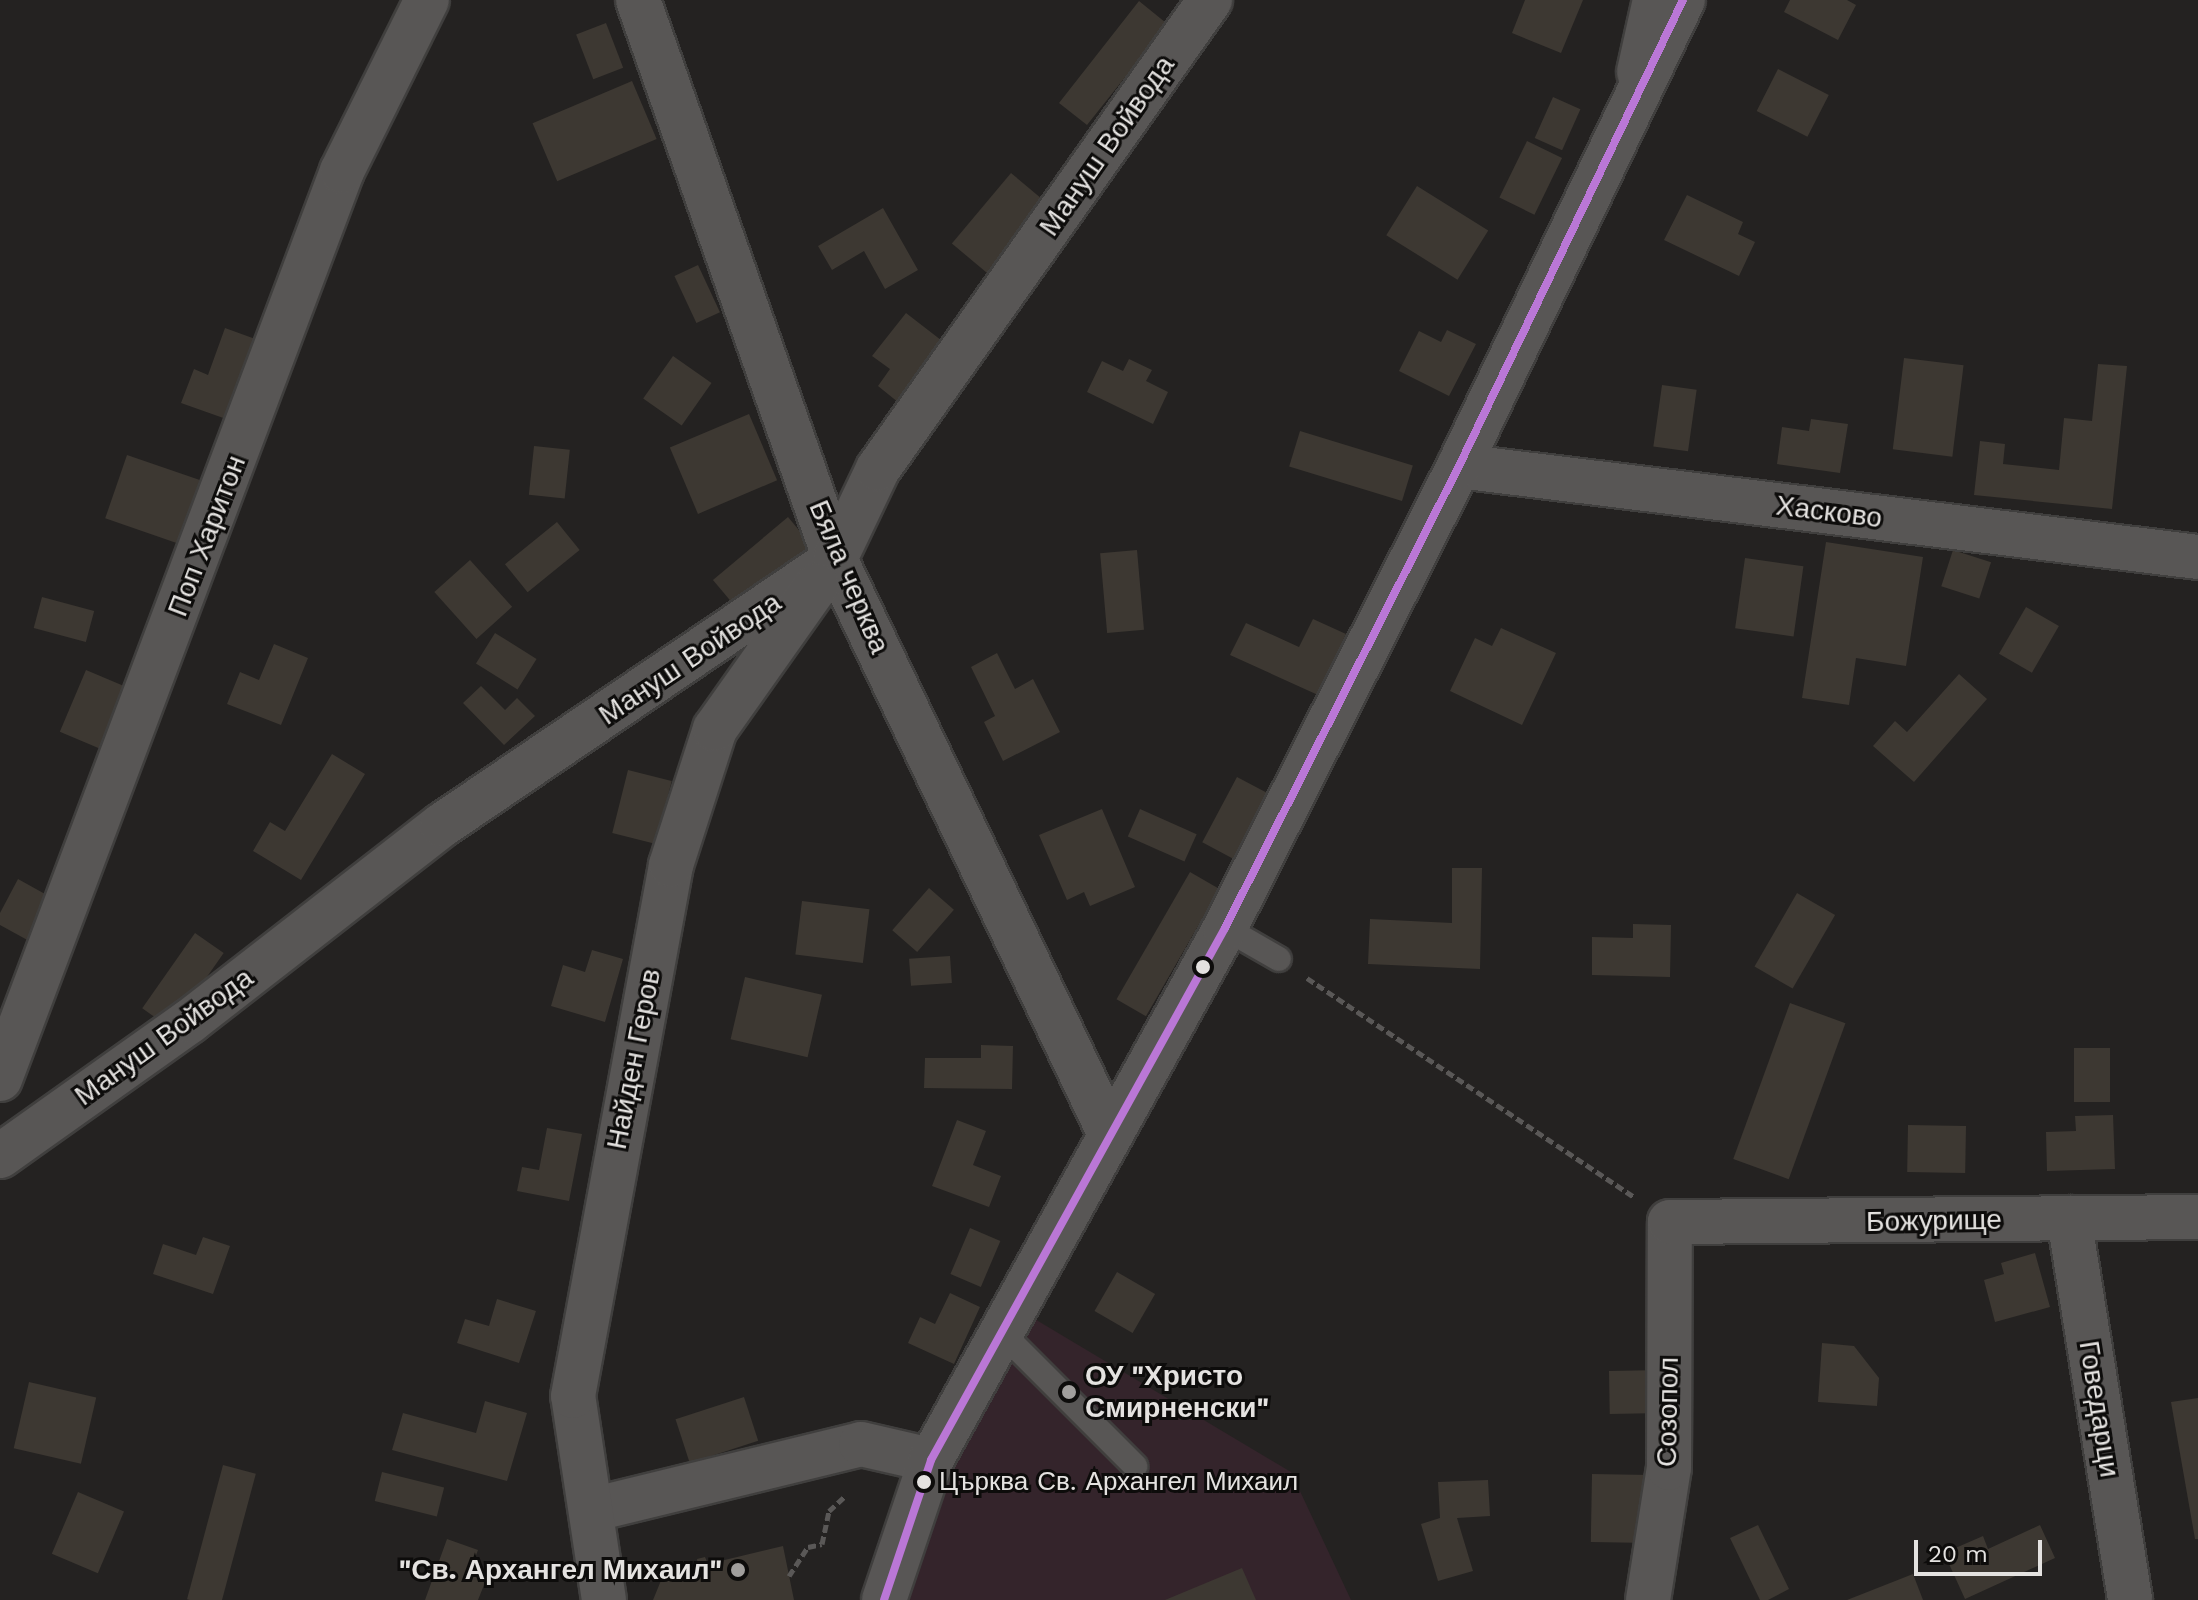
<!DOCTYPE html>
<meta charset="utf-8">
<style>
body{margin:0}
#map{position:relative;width:2198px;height:1600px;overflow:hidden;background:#242221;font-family:"Work Sans",sans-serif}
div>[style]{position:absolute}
.education>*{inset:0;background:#34242b}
.building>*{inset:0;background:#3d3832;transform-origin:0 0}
.path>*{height:5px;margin-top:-2.5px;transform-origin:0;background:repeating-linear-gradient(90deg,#5a5857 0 8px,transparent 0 12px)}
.roads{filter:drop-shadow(2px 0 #403f3e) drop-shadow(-2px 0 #403f3e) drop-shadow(0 2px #403f3e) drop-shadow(0 -2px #403f3e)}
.service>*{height:24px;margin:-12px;padding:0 12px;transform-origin:12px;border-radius:12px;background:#585655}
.minor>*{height:44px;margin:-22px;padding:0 22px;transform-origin:22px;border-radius:22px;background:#585655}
.tertiary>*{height:44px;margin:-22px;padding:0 22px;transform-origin:22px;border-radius:22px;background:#585655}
.bus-1>*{height:8px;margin:-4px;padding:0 4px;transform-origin:4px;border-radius:4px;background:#ba77d6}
.dots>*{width:22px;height:22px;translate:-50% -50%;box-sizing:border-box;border:4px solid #0d0c0b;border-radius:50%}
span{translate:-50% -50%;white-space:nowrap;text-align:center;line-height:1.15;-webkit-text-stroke:6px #0d0c0b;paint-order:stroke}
.bus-label{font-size:26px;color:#e4e2e0}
.left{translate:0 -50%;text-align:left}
.street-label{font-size:28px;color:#e4e2e0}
.poi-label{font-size:28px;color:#e4e2e0;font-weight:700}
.right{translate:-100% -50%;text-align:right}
.scale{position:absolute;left:1914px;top:1540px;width:128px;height:36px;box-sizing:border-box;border:4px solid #e4e2e0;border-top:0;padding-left:10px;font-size:24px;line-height:28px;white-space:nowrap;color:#e4e2e0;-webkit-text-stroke:6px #0d0c0b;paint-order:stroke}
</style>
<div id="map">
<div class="education">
<div style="clip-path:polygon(1023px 1312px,1291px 1472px,1351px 1600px,903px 1600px,941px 1471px)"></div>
</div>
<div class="building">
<div style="clip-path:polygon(1525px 0,1583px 0,1561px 53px,1512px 33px)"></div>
<div style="clip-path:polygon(1790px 0,1847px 0,1856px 5px,1838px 40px,1784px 12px)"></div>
<div style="clip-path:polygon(1139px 1px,1176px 31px,1136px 83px,1126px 76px,1087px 125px,1059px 103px)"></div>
<div style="left:606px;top:23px;width:48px;height:32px;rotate:69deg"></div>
<div style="left:1778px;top:69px;width:57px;height:47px;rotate:27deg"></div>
<div style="left:632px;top:81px;width:63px;height:108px;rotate:67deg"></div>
<div style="left:1553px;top:97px;width:30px;height:45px;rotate:24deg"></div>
<div style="left:1527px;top:141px;width:39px;height:63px;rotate:26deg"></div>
<div style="left:1011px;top:173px;width:60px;height:92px;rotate:40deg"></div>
<div style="left:1417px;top:186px;width:84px;height:58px;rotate:32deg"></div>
<div style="clip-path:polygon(1687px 195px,1743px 222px,1738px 234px,1755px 242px,1739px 276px,1664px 240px)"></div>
<div style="clip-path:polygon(883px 208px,918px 270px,885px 289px,864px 251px,832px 270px,818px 246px)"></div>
<div style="left:698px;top:265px;width:52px;height:26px;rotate:65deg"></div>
<div style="clip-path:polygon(906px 313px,950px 347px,904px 407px,878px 386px,890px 369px,872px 356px)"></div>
<div style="clip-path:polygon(225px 328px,258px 340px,229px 420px,181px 403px,194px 369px,208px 375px)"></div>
<div style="clip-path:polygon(1447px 330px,1476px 344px,1449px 396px,1399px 371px,1419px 331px,1441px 342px)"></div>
<div style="left:673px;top:356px;width:47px;height:52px;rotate:35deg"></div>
<div style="left:1904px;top:358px;width:60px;height:92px;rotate:7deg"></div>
<div style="clip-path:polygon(1129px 359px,1152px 370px,1146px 381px,1168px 392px,1153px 424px,1087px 392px,1102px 361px,1123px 371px)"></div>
<div style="clip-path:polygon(2098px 364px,2127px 366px,2112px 509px,1974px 495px,1980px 441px,2005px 444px,2003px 464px,2059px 470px,2064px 418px,2092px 421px)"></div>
<div style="left:1662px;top:385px;width:35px;height:62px;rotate:8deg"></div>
<div style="left:749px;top:414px;width:72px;height:86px;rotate:67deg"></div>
<div style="clip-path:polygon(1811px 419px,1848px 424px,1840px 473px,1777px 464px,1782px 427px,1809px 431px)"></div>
<div style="left:1300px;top:431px;width:118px;height:37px;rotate:17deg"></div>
<div style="left:534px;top:446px;width:36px;height:49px;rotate:6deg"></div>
<div style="left:127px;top:455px;width:77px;height:67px;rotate:19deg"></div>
<div style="left:788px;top:517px;width:39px;height:98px;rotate:50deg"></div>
<div style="left:557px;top:522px;width:36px;height:67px;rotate:51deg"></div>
<div style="clip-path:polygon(1826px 542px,1923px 557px,1906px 666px,1856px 658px,1849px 705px,1802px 698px)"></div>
<div style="left:1137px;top:550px;width:80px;height:37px;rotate:85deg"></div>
<div style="left:1953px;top:550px;width:40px;height:38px;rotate:18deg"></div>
<div style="left:1745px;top:558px;width:59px;height:71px;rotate:8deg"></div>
<div style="left:470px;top:560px;width:63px;height:48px;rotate:48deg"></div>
<div style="left:42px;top:597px;width:54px;height:32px;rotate:15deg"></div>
<div style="left:2026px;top:607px;width:38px;height:54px;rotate:30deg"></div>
<div style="clip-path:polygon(1313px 619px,1346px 634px,1318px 695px,1230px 655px,1246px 623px,1299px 647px)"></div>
<div style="clip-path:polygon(1501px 628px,1556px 653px,1522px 725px,1450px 691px,1475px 638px,1492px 646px)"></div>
<div style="left:495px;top:633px;width:49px;height:36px;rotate:32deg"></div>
<div style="clip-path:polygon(274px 644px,308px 658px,281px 725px,227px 704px,240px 672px,259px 680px)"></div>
<div style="clip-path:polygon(997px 653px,1015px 689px,1033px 679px,1060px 732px,1003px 761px,984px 722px,995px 716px,971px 667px)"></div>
<div style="left:86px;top:670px;width:47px;height:67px;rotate:23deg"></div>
<div style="clip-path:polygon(1959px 674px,1987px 699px,1914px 782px,1873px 746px,1895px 721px,1907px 732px)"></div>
<div style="clip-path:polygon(481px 686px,505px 710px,517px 698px,535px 716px,504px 745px,463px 703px)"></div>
<div style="clip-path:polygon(332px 754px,365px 774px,301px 880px,253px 851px,270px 822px,285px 831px)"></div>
<div style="left:628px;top:770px;width:45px;height:65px;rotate:14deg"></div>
<div style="left:1237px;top:777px;width:44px;height:74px;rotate:28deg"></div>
<div style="clip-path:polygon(1102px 809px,1135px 887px,1090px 906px,1084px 892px,1067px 900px,1039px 835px)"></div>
<div style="left:1140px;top:809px;width:62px;height:30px;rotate:24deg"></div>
<div style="clip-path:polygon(1452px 868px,1482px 868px,1480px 969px,1368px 964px,1370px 919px,1452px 923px)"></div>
<div style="left:1190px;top:872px;width:34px;height:147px;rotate:30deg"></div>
<div style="clip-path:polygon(18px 879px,54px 899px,31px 942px,0 925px,0 913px)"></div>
<div style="left:929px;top:888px;width:33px;height:56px;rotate:41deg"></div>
<div style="left:1797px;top:893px;width:44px;height:85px;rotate:30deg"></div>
<div style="left:802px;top:901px;width:68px;height:54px;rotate:7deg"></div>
<div style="clip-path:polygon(1633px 924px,1671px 925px,1670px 977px,1592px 975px,1592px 937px,1633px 938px)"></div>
<div style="left:195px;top:933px;width:35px;height:92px;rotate:35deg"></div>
<div style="clip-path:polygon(592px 950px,623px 959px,605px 1022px,551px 1006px,563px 965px,585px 972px)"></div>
<div style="left:950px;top:956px;width:27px;height:41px;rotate:86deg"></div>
<div style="left:745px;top:977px;width:79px;height:64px;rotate:13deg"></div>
<div style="left:1790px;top:1003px;width:59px;height:166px;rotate:20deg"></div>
<div style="clip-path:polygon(981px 1045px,1013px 1046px,1012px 1089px,924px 1088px,925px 1058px,981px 1058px)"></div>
<div style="left:2074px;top:1048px;width:36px;height:54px"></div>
<div style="clip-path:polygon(2113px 1115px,2115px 1169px,2047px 1171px,2046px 1132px,2076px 1131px,2075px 1116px)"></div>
<div style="clip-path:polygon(957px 1120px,986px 1131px,973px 1165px,1001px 1176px,989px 1207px,932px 1186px)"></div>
<div style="left:1908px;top:1125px;width:58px;height:47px;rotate:1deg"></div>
<div style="clip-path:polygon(547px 1128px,582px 1134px,569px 1201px,517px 1191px,522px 1167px,539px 1170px)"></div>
<div style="left:970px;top:1228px;width:33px;height:50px;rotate:23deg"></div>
<div style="clip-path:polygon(203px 1237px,230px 1246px,213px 1294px,153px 1274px,163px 1244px,196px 1255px)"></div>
<div style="clip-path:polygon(2035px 1253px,2050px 1307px,1995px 1322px,1984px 1280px,2004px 1274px,2001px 1263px)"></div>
<div style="left:1117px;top:1272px;width:44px;height:45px;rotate:30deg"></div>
<div style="clip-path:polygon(950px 1293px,980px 1307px,954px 1364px,908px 1343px,920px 1317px,935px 1324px)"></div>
<div style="clip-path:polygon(497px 1299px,536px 1311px,519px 1363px,457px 1343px,465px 1319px,489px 1326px)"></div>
<div style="clip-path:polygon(1822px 1343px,1854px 1346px,1879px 1378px,1877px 1406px,1818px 1402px)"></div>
<div style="left:1662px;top:1370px;width:43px;height:53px;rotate:89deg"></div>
<div style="left:29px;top:1382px;width:69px;height:68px;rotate:13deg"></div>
<div style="left:744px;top:1397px;width:46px;height:72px;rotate:72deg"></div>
<div style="clip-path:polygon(2198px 1398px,2198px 1539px,2195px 1539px,2171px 1402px)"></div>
<div style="clip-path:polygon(485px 1401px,527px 1413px,507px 1481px,392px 1450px,403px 1413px,476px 1433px)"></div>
<div style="left:223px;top:1465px;width:34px;height:139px;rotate:15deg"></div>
<div style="left:382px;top:1472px;width:64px;height:30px;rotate:14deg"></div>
<div style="left:1592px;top:1474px;width:58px;height:68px;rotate:1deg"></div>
<div style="clip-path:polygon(1488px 1480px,1490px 1516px,1457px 1518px,1473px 1571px,1438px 1581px,1421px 1524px,1440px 1518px,1438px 1482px)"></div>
<div style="left:78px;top:1492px;width:50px;height:67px;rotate:23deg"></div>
<div style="clip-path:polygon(1758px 1525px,1789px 1589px,1768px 1600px,1760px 1600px,1730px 1538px)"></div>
<div style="clip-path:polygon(2040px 1525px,2055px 1558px,1965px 1599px,1944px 1553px,1983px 1536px,1988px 1549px)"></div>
<div style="clip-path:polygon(447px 1539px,478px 1550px,469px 1574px,486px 1580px,478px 1600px,425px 1600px)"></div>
<div style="clip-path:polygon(783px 1546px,794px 1600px,653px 1600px,662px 1578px,698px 1568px,697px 1559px,705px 1557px,708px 1564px)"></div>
<div style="clip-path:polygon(1242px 1568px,1256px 1600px,1165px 1600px)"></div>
<div style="clip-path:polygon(1913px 1574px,1923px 1600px,1847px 1600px)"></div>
</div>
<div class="path">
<div style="left:1307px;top:978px;width:394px;rotate:33.8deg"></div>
<div style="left:789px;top:1576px;width:35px;rotate:-57deg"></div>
<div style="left:808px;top:1547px;width:14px;rotate:-12deg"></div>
<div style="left:822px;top:1544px;width:34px;rotate:-78deg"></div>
<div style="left:829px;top:1511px;width:23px;rotate:-43deg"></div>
</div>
<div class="roads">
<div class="service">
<div style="left:1225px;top:928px;width:62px;rotate:29.9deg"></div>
<div style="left:1001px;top:1332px;width:190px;rotate:45deg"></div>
</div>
<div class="minor">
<div style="left:638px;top:0;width:593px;rotate:70.59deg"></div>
<div style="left:835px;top:559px;width:637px;rotate:64.44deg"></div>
<div style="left:1639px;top:72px;width:74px;rotate:-77.5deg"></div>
<div style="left:1459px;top:466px;width:745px;rotate:7.02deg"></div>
<div style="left:0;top:1079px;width:970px;rotate:-69.36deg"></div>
<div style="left:342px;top:171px;width:191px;rotate:-63.6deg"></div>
<div style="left:0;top:1156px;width:233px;rotate:-35.4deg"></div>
<div style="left:190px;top:1021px;width:319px;rotate:-37.9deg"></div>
<div style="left:442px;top:825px;width:475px;rotate:-34.1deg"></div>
<div style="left:835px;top:559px;width:100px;rotate:-64.5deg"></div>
<div style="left:878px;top:469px;width:575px;rotate:-54.71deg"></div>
<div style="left:2069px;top:1218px;width:387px;rotate:80.9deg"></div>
<div style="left:591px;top:1510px;width:278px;rotate:-13.7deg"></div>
<div style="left:861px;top:1444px;width:72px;rotate:12.9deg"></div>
<div style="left:604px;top:1600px;width:206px;rotate:-98.6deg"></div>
<div style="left:573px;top:1396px;width:540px;rotate:-79.54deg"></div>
<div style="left:671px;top:865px;width:143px;rotate:-72.1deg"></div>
<div style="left:715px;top:729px;width:176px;rotate:-54.7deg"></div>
<div style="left:1648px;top:1600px;width:134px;rotate:-81deg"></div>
<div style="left:1669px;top:1468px;width:246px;rotate:-89.8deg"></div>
<div style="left:1670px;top:1222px;width:528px;rotate:-0.54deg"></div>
</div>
<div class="tertiary">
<div style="left:884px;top:1600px;width:148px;rotate:-71.4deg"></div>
<div style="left:931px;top:1460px;width:608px;rotate:-61.07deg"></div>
<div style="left:1225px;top:928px;width:518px;rotate:-63.14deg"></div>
<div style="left:1459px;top:466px;width:517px;rotate:-64.33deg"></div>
</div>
</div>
<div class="bus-1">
<div style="left:884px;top:1600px;width:148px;rotate:-71.4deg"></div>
<div style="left:931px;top:1460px;width:608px;rotate:-61.07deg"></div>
<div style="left:1225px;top:928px;width:518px;rotate:-63.14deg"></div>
<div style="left:1459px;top:466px;width:517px;rotate:-64.33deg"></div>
</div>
<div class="dots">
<div style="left:1203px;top:967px;background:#e4e2e0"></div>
<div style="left:1069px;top:1392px;background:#a19f9d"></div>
<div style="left:924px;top:1482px;background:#e4e2e0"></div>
<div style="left:738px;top:1570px;background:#a19f9d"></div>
</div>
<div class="bus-label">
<span class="left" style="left:939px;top:1482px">Църква Св. Архангел Михаил</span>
</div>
<div class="street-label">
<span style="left:1107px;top:146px;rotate:-55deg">Мануш Войвода</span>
<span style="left:1829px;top:512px;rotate:7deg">Хасково</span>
<span style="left:207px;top:536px;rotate:-69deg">Поп Харитон</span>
<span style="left:849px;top:577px;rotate:67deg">Бяла черква</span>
<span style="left:690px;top:659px;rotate:-34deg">Мануш Войвода</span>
<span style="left:164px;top:1037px;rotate:-36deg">Мануш Войвода</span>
<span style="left:634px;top:1059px;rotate:-79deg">Найден Геров</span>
<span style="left:1934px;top:1221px;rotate:-1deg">Божурище</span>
<span style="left:2099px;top:1409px;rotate:81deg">Говедарци</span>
<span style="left:1668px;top:1412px;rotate:-89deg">Созопол</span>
</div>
<div class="poi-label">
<span class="left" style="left:1085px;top:1392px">ОУ "Христо<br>Смирненски"</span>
<span class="right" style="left:722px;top:1570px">"Св. Архангел Михаил"</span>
</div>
<div class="scale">20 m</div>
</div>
